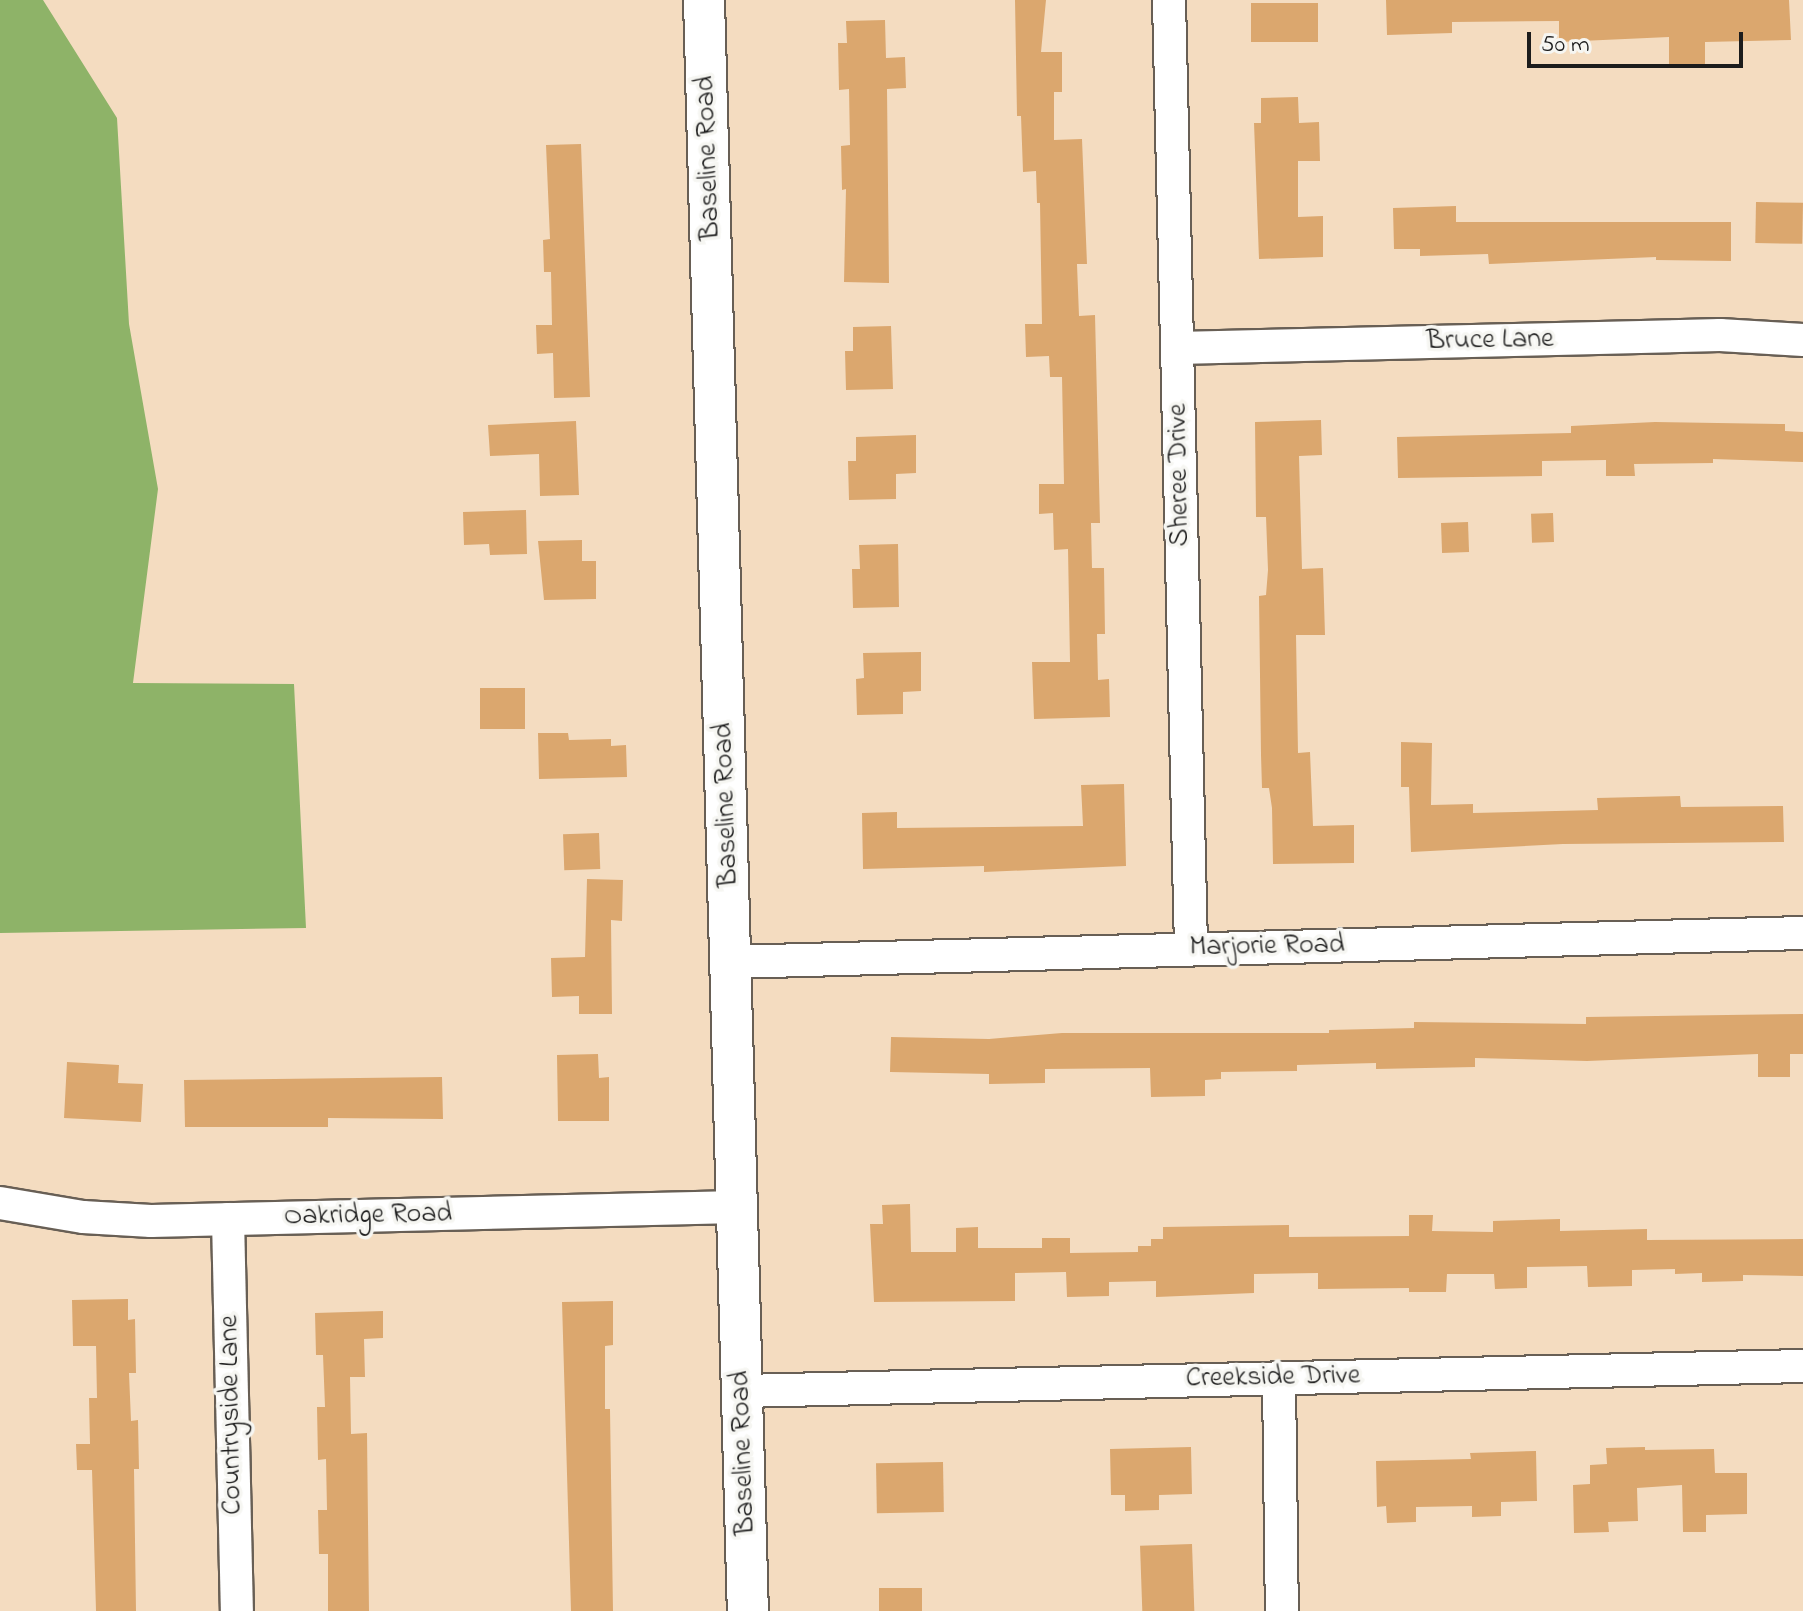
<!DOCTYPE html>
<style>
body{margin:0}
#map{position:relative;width:1803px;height:1611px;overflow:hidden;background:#f4dcc0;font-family:"Indie Flower",sans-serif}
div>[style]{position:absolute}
.forest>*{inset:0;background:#8eb368}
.building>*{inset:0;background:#dba76e;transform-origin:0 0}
.roads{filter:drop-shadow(2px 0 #685f55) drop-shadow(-2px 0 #685f55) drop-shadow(0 2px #685f55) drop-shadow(0 -2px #685f55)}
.minor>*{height:32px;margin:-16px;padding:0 16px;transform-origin:16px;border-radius:16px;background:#fff}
.tertiary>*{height:40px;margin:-20px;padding:0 20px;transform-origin:20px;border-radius:20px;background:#fff}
span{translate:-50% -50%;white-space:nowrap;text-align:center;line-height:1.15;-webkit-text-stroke:7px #f6f6f2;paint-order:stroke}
.street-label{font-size:28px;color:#1c1c1c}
.scale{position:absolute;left:1527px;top:32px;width:216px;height:36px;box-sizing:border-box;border:4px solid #1c1c1c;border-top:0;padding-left:10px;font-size:24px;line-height:28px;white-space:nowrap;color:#1c1c1c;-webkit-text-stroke:6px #f6f6f2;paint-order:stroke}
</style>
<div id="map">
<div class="forest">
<div style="clip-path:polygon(0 0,43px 0,117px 118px,129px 324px,158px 489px,133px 683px,294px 684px,306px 928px,0 933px)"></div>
</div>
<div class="building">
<div style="clip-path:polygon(1015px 0,1046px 0,1041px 52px,1062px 52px,1062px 92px,1054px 92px,1054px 140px,1082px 139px,1087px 264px,1077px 264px,1079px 316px,1095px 315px,1100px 523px,1091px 523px,1092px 568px,1104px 568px,1105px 634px,1097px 634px,1098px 680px,1109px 679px,1110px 717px,1034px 719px,1032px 662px,1070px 662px,1068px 549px,1054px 550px,1053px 513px,1039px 514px,1039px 484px,1064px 484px,1062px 377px,1050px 377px,1049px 356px,1026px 357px,1025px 324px,1042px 324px,1040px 203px,1037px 203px,1036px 171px,1023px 172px,1021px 116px,1017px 116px)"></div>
<div style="clip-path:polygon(1386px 0,1789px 0,1791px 40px,1705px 42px,1705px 66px,1669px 67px,1669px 37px,1559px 42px,1559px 21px,1452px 22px,1452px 33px,1387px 35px)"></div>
<div style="left:1318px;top:3px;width:39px;height:67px;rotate:90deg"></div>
<div style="clip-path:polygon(885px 20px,886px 58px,905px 57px,906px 88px,887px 89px,889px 283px,844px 282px,846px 189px,842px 190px,841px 146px,850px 145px,849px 89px,839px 90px,838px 43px,847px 43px,846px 21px)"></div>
<div style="clip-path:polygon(1298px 97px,1299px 123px,1319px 122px,1320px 161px,1298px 161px,1298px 217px,1323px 216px,1323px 257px,1259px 259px,1254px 123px,1261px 123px,1261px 98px)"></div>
<div style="clip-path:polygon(581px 144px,590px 397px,554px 398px,553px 353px,537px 354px,536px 325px,552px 325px,551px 272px,544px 272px,543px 240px,550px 239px,546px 145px)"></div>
<div style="left:1756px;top:202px;width:47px;height:41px;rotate:1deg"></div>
<div style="clip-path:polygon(1456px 206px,1456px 222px,1731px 222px,1731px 261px,1656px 260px,1656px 257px,1489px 264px,1488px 254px,1420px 256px,1420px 249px,1394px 249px,1393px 208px)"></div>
<div style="clip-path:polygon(891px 326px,893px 389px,846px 390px,845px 351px,853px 351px,853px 327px)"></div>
<div style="clip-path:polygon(1321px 420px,1322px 455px,1299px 456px,1302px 569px,1323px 568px,1325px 635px,1296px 635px,1298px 753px,1310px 752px,1313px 826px,1354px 825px,1354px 863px,1273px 864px,1272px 808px,1269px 788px,1262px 788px,1261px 755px,1259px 596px,1266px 595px,1268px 570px,1266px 517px,1256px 517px,1255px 422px)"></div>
<div style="clip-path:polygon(576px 421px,579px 495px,540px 496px,539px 454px,490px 456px,488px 425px)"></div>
<div style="clip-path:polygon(1655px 422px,1785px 424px,1785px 431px,1803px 432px,1803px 462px,1713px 459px,1713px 463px,1634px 464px,1635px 476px,1606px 476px,1606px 460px,1542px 461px,1542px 476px,1398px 478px,1397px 437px,1571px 433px,1571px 426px)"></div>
<div style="clip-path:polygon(916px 435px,916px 473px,896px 474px,896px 499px,849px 500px,848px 461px,856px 461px,856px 437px)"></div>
<div style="clip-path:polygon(526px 510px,527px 554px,490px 555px,489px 544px,464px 545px,463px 512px)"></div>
<div style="left:1553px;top:513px;width:29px;height:22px;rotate:88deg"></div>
<div style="left:1468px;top:522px;width:30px;height:27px;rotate:88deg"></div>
<div style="clip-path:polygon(582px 540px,582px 561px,596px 561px,596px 599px,544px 600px,538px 541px)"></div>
<div style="clip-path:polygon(898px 544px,899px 607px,853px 608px,852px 569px,860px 569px,859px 545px)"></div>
<div style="clip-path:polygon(921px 652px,921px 691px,903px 692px,903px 714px,857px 715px,856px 679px,864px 678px,863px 653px)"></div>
<div style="left:480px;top:688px;width:45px;height:41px"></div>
<div style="clip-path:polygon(538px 733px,568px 733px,569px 740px,611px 739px,611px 746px,626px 745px,627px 777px,539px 779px)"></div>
<div style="clip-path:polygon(1401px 742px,1432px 743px,1431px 805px,1473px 804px,1473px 813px,1598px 810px,1597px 798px,1680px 796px,1681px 807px,1783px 806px,1784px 842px,1563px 844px,1411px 852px,1409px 787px,1401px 787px)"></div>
<div style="clip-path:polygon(1124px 784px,1126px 866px,984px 872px,984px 866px,863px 869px,862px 813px,897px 812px,897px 828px,1083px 826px,1081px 785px)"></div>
<div style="left:599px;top:833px;width:36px;height:36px;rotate:88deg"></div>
<div style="clip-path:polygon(587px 879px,623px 880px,622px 921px,611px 920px,612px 1014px,579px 1014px,579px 996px,552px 997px,551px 958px,585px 957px)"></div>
<div style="clip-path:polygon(1803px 1014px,1803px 1054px,1790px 1054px,1790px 1077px,1758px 1077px,1758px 1054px,1587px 1061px,1475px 1058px,1475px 1067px,1376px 1069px,1376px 1063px,1297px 1065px,1297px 1071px,1221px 1072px,1221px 1079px,1205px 1080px,1205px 1096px,1151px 1097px,1150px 1068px,1045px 1069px,1045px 1083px,989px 1084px,989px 1074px,890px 1072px,891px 1037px,989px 1039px,1062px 1033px,1329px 1033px,1329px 1030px,1414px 1028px,1414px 1022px,1586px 1024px,1586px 1017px)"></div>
<div style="clip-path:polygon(598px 1054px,599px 1078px,609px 1077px,609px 1121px,558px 1121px,557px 1055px)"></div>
<div style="clip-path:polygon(67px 1062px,119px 1065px,118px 1083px,143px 1084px,141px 1122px,64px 1118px)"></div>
<div style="clip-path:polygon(442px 1077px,443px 1119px,328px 1118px,328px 1127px,185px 1127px,184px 1080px)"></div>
<div style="clip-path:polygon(910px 1204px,911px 1252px,956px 1252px,956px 1228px,978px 1227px,978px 1248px,1042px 1248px,1042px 1238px,1070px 1238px,1070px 1253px,1138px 1252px,1138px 1246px,1151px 1246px,1151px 1239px,1163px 1239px,1163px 1227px,1289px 1225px,1289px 1237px,1409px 1236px,1409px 1215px,1433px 1215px,1432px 1231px,1493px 1232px,1493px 1221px,1560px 1219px,1560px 1231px,1647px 1229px,1647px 1240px,1803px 1239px,1803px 1276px,1743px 1275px,1743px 1281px,1702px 1282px,1702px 1273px,1675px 1274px,1675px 1269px,1632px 1270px,1632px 1286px,1588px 1287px,1587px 1266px,1527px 1267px,1527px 1288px,1495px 1289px,1494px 1274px,1447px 1274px,1446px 1292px,1409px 1292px,1409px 1288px,1318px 1289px,1318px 1273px,1254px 1274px,1254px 1293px,1156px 1297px,1156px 1281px,1109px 1282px,1109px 1296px,1067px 1297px,1066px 1272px,1015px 1273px,1015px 1301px,874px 1302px,870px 1224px,883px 1224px,882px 1205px)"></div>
<div style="clip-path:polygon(128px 1299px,128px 1320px,135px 1319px,136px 1373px,129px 1373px,131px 1421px,138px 1420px,139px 1469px,134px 1469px,136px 1611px,96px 1611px,92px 1470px,77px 1470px,76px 1444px,90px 1444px,89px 1398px,97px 1398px,96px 1346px,73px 1346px,72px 1300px)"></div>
<div style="clip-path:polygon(613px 1301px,613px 1345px,605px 1346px,605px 1409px,610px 1409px,613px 1611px,571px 1611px,562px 1302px)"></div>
<div style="clip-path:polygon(383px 1311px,383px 1338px,364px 1339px,365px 1377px,350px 1377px,351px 1434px,367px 1433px,369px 1611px,328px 1611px,328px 1554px,319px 1554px,318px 1510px,327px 1510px,326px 1459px,318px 1460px,317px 1407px,325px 1407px,323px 1355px,316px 1355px,315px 1313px)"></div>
<div style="clip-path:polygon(1191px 1447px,1192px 1494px,1159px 1495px,1159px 1510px,1125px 1511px,1125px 1495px,1111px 1495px,1110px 1449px)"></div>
<div style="clip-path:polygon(1645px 1447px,1645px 1450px,1714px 1449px,1715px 1473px,1747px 1473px,1747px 1514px,1706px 1515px,1706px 1532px,1683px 1532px,1682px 1485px,1637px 1488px,1638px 1521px,1608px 1522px,1609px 1532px,1574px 1533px,1573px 1485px,1590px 1484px,1590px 1465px,1607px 1464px,1606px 1448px)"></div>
<div style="clip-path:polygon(1536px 1451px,1537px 1501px,1501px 1502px,1501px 1516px,1472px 1517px,1472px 1506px,1416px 1507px,1416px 1522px,1387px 1523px,1386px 1506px,1377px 1507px,1376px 1461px,1471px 1459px,1470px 1453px)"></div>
<div style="left:943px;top:1462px;width:50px;height:67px;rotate:89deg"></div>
<div style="left:1192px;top:1544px;width:67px;height:52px;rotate:88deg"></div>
<div style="left:922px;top:1588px;width:23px;height:43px;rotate:90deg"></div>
</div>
<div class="roads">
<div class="minor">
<div style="left:1169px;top:0;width:949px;rotate:88.67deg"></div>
<div style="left:1177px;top:348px;width:543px;rotate:-1.37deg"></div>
<div style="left:1720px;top:335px;width:83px;rotate:3.4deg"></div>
<div style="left:731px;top:962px;width:1072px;rotate:-1.55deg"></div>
<div style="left:0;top:1203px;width:84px;rotate:9.6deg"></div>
<div style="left:83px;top:1217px;width:68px;rotate:3.4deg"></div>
<div style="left:151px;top:1221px;width:587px;rotate:-1.37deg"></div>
<div style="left:228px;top:1219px;width:392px;rotate:88.7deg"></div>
<div style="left:1279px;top:1378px;width:233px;rotate:89.3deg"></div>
<div style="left:742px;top:1391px;width:1061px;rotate:-1.35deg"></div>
</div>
<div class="tertiary">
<div style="left:704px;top:0;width:1612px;rotate:88.44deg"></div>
</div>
</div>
<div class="street-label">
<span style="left:709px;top:158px;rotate:-92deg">Baseline Road</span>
<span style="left:1490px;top:341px;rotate:-1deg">Bruce Lane</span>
<span style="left:1180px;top:475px;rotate:-91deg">Sheree Drive</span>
<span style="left:727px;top:805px;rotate:-92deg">Baseline Road</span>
<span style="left:1267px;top:947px;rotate:-1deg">Marjorie Road</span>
<span style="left:368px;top:1216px;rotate:-1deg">Oakridge Road</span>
<span style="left:1273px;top:1378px;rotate:-1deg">Creekside Drive</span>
<span style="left:232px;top:1415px;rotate:-91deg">Countryside Lane</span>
<span style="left:744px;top:1453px;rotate:-92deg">Baseline Road</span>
</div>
<div class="scale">50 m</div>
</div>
